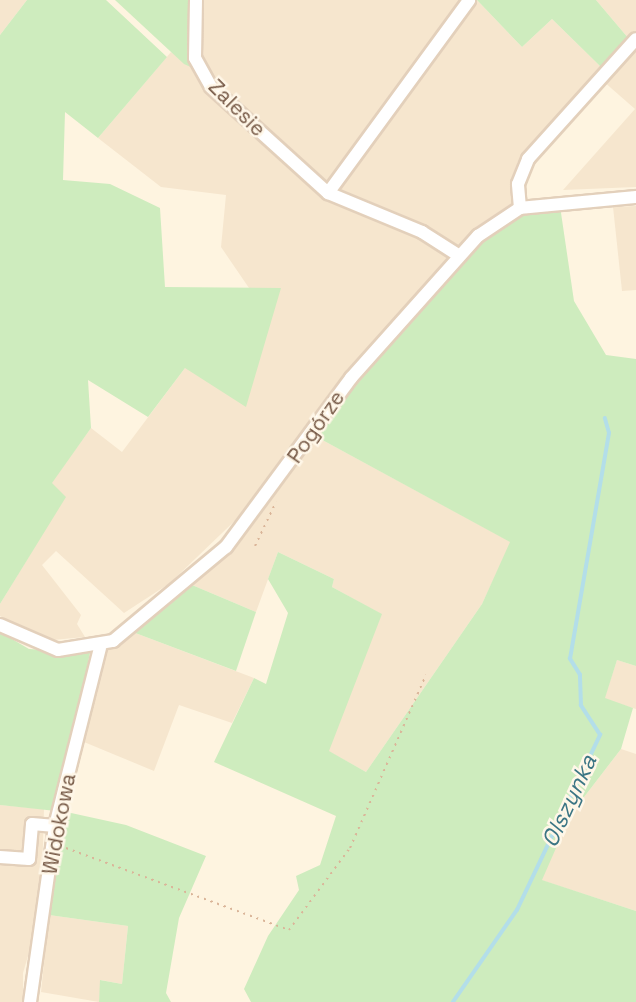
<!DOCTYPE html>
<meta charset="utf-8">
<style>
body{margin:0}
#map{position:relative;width:636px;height:1002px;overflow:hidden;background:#fef4e0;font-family:"Space Grotesk",sans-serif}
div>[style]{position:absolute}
.residential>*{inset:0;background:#f6e6ce}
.green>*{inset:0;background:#ceecbe}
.stream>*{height:3.5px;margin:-1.75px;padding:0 1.75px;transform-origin:1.75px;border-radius:1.75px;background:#b3dee9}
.path>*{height:2px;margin-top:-1px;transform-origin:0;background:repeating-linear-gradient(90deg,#dab599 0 2px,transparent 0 7px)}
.roads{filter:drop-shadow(2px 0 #e3d0bb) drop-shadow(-2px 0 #e3d0bb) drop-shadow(0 2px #e3d0bb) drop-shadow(0 -2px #e3d0bb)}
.minor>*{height:12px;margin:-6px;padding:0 6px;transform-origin:6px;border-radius:6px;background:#fff}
span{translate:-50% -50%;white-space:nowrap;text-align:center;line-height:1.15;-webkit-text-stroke:5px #fff7e8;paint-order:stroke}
.street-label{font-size:21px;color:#765946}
.water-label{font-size:23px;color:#3b7584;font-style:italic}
</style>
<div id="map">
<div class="residential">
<div style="clip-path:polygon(0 0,27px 0,0 35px)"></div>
<div style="clip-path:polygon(193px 0,477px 0,522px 47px,552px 19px,602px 68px,517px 163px,517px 215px,301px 438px,246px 510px,170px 583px,124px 613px,56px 551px,42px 565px,81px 615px,77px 624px,85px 637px,42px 641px,0 616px,0 604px,65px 497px,51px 483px,91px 428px,122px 452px,185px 368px,281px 288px,249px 288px,221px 247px,226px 195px,161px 187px,98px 138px,171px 52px,194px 68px)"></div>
<div style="clip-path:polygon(596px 0,636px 0,636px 31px,629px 39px)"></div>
<div style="clip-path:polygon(636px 44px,636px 187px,563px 190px,635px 109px,603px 81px)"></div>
<div style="clip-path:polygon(636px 206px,636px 290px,622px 291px,613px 207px)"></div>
<div style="clip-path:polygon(315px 436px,511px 542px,482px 604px,366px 772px,328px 751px,381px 614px,332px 587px,334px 579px,278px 552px,256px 612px,192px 585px,269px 503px)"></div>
<div style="clip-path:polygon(130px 631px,254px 678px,232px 723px,179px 705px,154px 771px,84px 742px,101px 654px)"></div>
<div style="clip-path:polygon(617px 660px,636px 666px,636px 709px,604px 699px)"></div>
<div style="clip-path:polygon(621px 749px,636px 754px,636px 911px,541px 880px,571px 814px)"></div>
<div style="clip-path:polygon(0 805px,44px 809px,41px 912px,23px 973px,23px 1002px,0 1002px)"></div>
<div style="clip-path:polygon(49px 915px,128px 926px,122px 984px,101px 980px,99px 1002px,41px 992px)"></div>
</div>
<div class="green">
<div style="clip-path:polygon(27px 0,106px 0,167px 57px,98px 138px,65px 112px,63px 180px,110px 184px,160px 208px,165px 287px,281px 288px,246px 407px,185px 368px,148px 417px,88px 380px,91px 428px,52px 483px,66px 497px,0 604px,0 35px)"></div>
<div style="clip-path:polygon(115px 0,193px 0,195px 69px,184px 64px)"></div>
<div style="clip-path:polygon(477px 0,596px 0,629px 39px,602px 68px,552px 19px,522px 47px)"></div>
<div style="clip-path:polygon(560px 206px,574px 301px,606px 355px,636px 359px,636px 666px,617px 660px,605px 698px,633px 708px,621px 749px,571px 814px,542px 880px,636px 911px,636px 1002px,251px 1002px,244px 989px,268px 936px,299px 890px,296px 876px,320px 865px,336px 816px,214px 762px,254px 678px,266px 684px,288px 613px,268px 579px,278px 552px,334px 579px,332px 587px,382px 614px,329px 751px,366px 772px,482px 604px,510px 542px,315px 436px,453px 266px,517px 215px)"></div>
<div style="clip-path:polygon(192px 585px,256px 612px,236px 671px,130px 631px)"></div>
<div style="clip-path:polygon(0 632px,29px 649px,90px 653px,56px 811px,0 805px)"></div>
<div style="clip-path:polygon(62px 811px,126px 825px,206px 856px,179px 918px,166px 993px,171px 1002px,99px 1002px,100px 980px,122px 984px,128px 926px,49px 915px)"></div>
</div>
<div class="stream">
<div style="left:453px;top:1002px;width:112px;rotate:-55.2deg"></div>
<div style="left:517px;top:910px;width:194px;rotate:-64.6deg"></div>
<div style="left:600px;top:735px;width:35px;rotate:-123deg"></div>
<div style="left:581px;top:706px;width:31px;rotate:-92deg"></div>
<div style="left:580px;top:675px;width:19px;rotate:-122deg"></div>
<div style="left:570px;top:659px;width:229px;rotate:-80.2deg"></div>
<div style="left:609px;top:433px;width:15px;rotate:-106deg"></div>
</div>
<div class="path">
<div style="left:255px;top:546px;width:49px;rotate:-64.5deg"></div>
<div style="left:66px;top:848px;width:238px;rotate:20.2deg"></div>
<div style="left:289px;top:930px;width:102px;rotate:-53.4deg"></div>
<div style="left:350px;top:848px;width:189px;rotate:-66.3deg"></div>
</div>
<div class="roads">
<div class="minor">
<div style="left:196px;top:0;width:58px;rotate:91deg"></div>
<div style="left:195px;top:58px;width:33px;rotate:61deg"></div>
<div style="left:211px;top:87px;width:158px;rotate:42.2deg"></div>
<div style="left:328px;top:193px;width:102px;rotate:22.5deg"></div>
<div style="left:422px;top:232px;width:43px;rotate:32.6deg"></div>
<div style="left:328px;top:193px;width:239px;rotate:-53.8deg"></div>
<div style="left:520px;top:208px;width:24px;rotate:-95deg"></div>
<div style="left:518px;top:184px;width:27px;rotate:-68deg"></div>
<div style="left:528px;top:159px;width:161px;rotate:-48deg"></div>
<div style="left:0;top:625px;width:63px;rotate:23.3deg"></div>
<div style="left:58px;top:650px;width:56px;rotate:-9.3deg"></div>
<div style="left:113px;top:641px;width:147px;rotate:-39.8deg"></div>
<div style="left:226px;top:547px;width:210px;rotate:-53.5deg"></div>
<div style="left:351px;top:378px;width:191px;rotate:-48.2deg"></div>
<div style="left:478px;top:236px;width:50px;rotate:-33.7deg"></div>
<div style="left:520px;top:208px;width:117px;rotate:-5.4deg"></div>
<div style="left:0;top:857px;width:29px;rotate:4deg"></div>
<div style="left:29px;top:859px;width:35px;rotate:-85deg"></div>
<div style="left:32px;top:824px;width:23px;rotate:5deg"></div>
<div style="left:30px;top:1002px;width:178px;rotate:-81.9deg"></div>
<div style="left:55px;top:826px;width:184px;rotate:-75.8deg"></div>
</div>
</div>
<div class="street-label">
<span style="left:237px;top:108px;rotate:45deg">Zalesie</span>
<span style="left:316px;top:427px;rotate:-55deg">Pogórze</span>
<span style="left:59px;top:824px;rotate:-79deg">Widokowa</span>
</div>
<div class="water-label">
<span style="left:569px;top:801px;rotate:-65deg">Olszynka</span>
</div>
</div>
